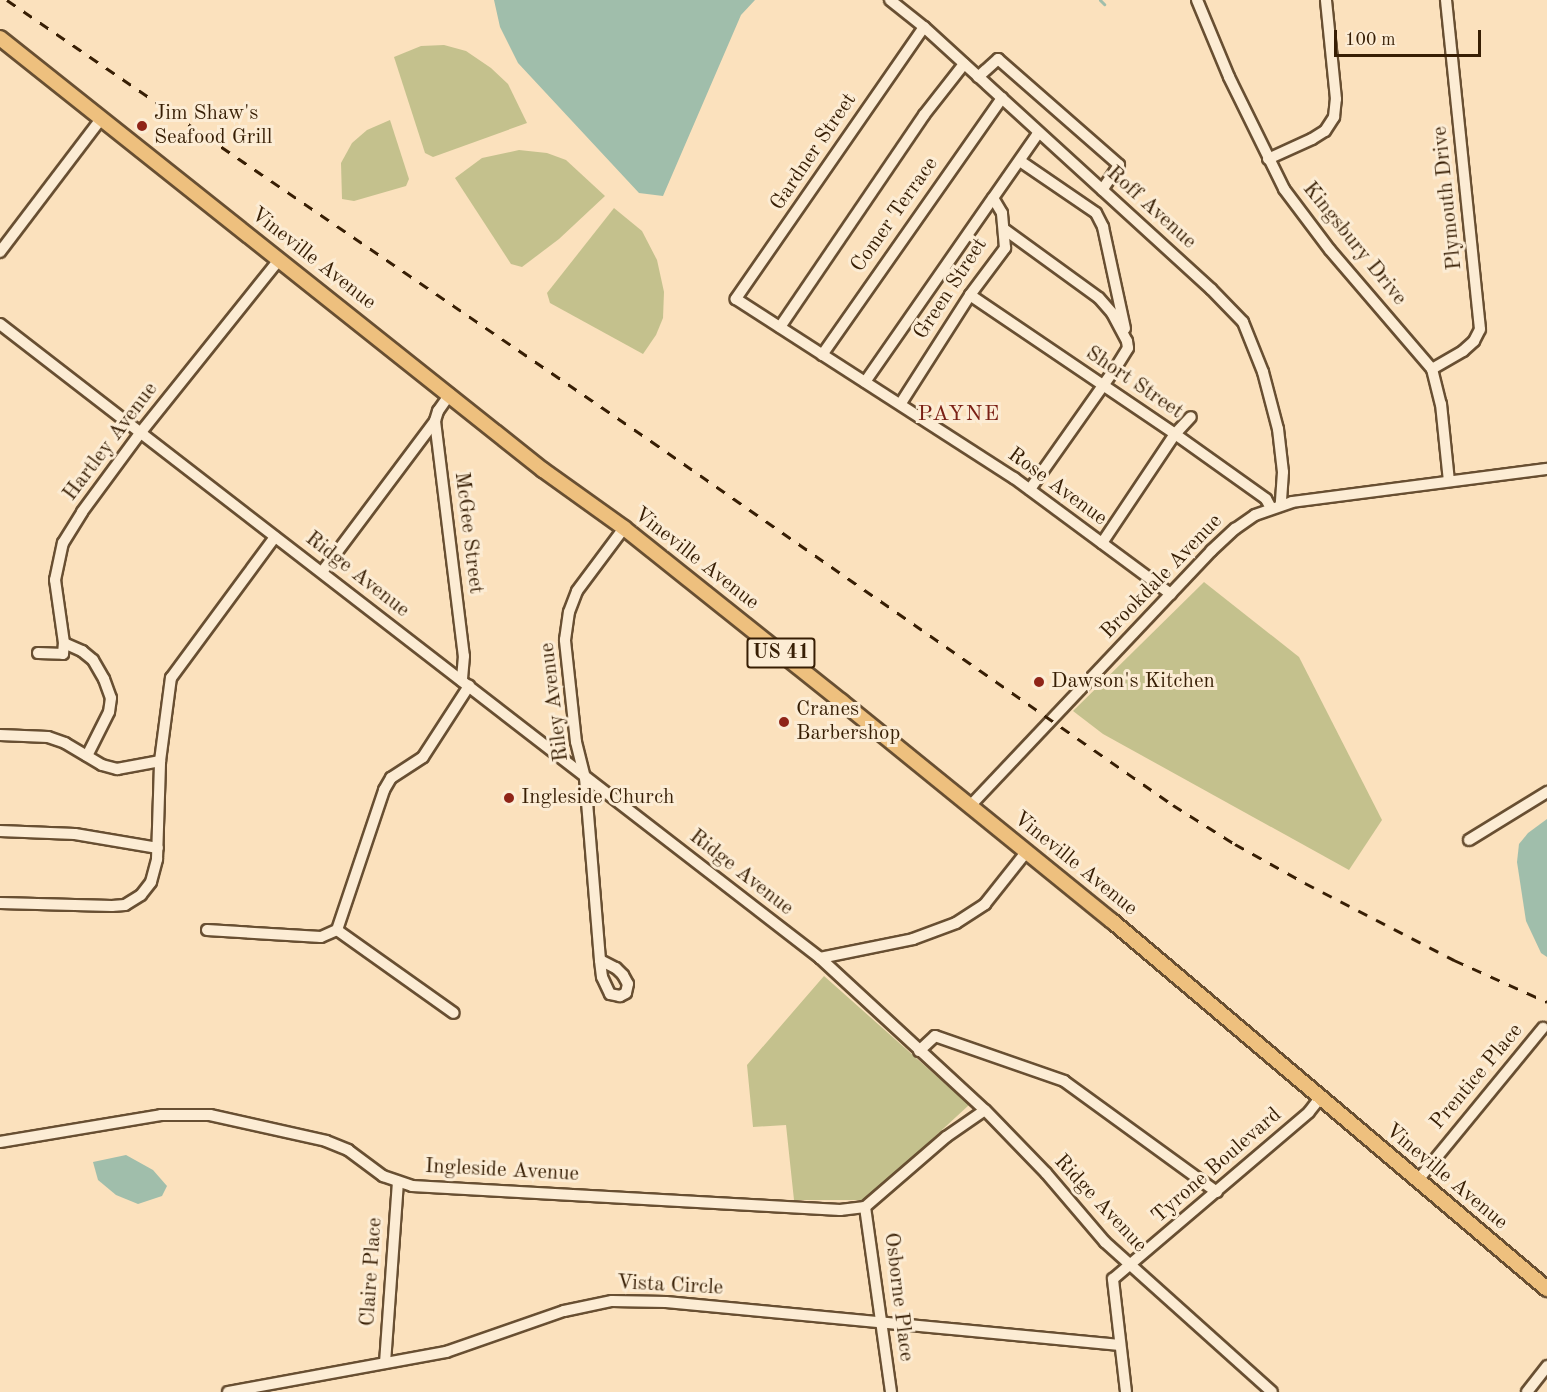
<!DOCTYPE html>
<style>
body{margin:0}
#map{position:relative;width:1547px;height:1392px;overflow:hidden;background:#fbe1bd;font-family:"Old Standard TT",serif}
div>[style]{position:absolute}
.green>*{inset:0;background:#c4c18d}
.water>*{inset:0;background:#a0beab}
.stream>*{height:3px;margin:-1.5px;padding:0 1.5px;transform-origin:1.5px;border-radius:1.5px;background:#a0beab}
.roads{filter:drop-shadow(2px 0 #684f32) drop-shadow(-2px 0 #684f32) drop-shadow(0 2px #684f32) drop-shadow(0 -2px #684f32)}
.minor>*{height:10px;margin:-5px;padding:0 5px;transform-origin:5px;border-radius:5px;background:#fcecd4}
.major>*{height:14px;margin:-7px;padding:0 7px;transform-origin:7px;border-radius:7px;background:#eec07e}
.rail>*{height:3px;margin-top:-1.5px;transform-origin:0;background:repeating-linear-gradient(90deg,#371e04 0 10px,transparent 0 20px)}
.dots>*{width:16px;height:16px;translate:-50% -50%;box-sizing:border-box;border:3px solid #fcecd4;border-radius:50%}
span{translate:-50% -50%;white-space:nowrap;text-align:center;line-height:1.15;-webkit-text-stroke:6px #fcecd4;paint-order:stroke}
.shield-label span{padding:2px 4px;background:#fcecd4;border:2px solid;border-radius:4px;-webkit-text-stroke-width:0}
.shield-label{font-size:20px;color:#371e04;font-weight:700}
.poi-label{font-size:21px;color:#371e04}
.left{translate:0 -50%;text-align:left}
.street-label{font-size:21px;color:#371e04}
.neighbourhood-label{font-size:22px;color:#7a1f14;letter-spacing:1.5px}
.scale{position:absolute;left:1334px;top:30px;width:147px;height:27px;box-sizing:border-box;border:3px solid #371e04;border-top:0;padding-left:8px;font-size:18px;line-height:21px;white-space:nowrap;color:#371e04;-webkit-text-stroke:4px #fcecd4;paint-order:stroke}
</style>
<div id="map">
<div class="green">
<div style="clip-path:polygon(444px 45px,466px 51px,491px 68px,508px 84px,527px 123px,433px 157px,425px 153px,394px 57px,421px 46px)"></div>
<div style="clip-path:polygon(390px 120px,409px 179px,406px 186px,354px 201px,342px 199px,341px 163px,352px 143px,367px 130px)"></div>
<div style="clip-path:polygon(519px 150px,547px 153px,566px 160px,605px 196px,559px 239px,522px 267px,511px 264px,455px 178px,482px 158px)"></div>
<div style="clip-path:polygon(614px 208px,642px 231px,657px 260px,664px 292px,663px 318px,656px 335px,643px 354px,550px 303px,547px 293px)"></div>
<div style="clip-path:polygon(1204px 582px,1299px 657px,1382px 820px,1349px 870px,1103px 734px,1073px 711px)"></div>
<div style="clip-path:polygon(824px 976px,969px 1105px,866px 1200px,794px 1200px,786px 1125px,753px 1127px,747px 1065px)"></div>
</div>
<div class="water">
<div style="clip-path:polygon(494px 0,755px 0,741px 15px,663px 196px,639px 193px,518px 63px,500px 27px)"></div>
<div style="clip-path:polygon(1547px 819px,1547px 957px,1541px 953px,1526px 921px,1517px 862px,1519px 844px,1528px 833px)"></div>
<div style="clip-path:polygon(126px 1155px,153px 1170px,167px 1186px,162px 1196px,138px 1204px,116px 1195px,98px 1180px,93px 1162px)"></div>
</div>
<div class="stream">
<div style="left:1100px;top:0;width:6px;rotate:45deg"></div>
</div>
<div class="roads">
<div class="minor">
<div style="left:890px;top:0;width:43px;rotate:38.5deg"></div>
<div style="left:924px;top:27px;width:389px;rotate:42.4deg"></div>
<div style="left:1211px;top:289px;width:46px;rotate:45.9deg"></div>
<div style="left:1243px;top:322px;width:54px;rotate:68.2deg"></div>
<div style="left:1263px;top:372px;width:59px;rotate:75.3deg"></div>
<div style="left:1278px;top:429px;width:43px;rotate:83.4deg"></div>
<div style="left:1283px;top:472px;width:32px;rotate:94deg"></div>
<div style="left:1197px;top:0;width:83px;rotate:67.4deg"></div>
<div style="left:1229px;top:77px;width:125px;rotate:63.8deg"></div>
<div style="left:1284px;top:189px;width:76px;rotate:53deg"></div>
<div style="left:1330px;top:250px;width:157px;rotate:49.4deg"></div>
<div style="left:1432px;top:369px;width:36px;rotate:76deg"></div>
<div style="left:1441px;top:404px;width:77px;rotate:84.1deg"></div>
<div style="left:924px;top:27px;width:331px;rotate:124.7deg"></div>
<div style="left:736px;top:299px;width:331px;rotate:32.8deg"></div>
<div style="left:1014px;top:478px;width:195px;rotate:36.5deg"></div>
<div style="left:978px;top:77px;width:27px;rotate:-42deg"></div>
<div style="left:998px;top:59px;width:161px;rotate:41.2deg"></div>
<div style="left:1119px;top:165px;width:30px;rotate:124deg"></div>
<div style="left:1268px;top:159px;width:48px;rotate:-24.4deg"></div>
<div style="left:1312px;top:139px;width:15px;rotate:-32deg"></div>
<div style="left:1325px;top:131px;width:17px;rotate:-57deg"></div>
<div style="left:1334px;top:117px;width:18px;rotate:-84deg"></div>
<div style="left:1336px;top:99px;width:100px;rotate:-95.8deg"></div>
<div style="left:1020px;top:161px;width:92px;rotate:34.4deg"></div>
<div style="left:1096px;top:213px;width:16px;rotate:63deg"></div>
<div style="left:1103px;top:227px;width:104px;rotate:77.8deg"></div>
<div style="left:1004px;top:229px;width:117px;rotate:36deg"></div>
<div style="left:1099px;top:298px;width:20px;rotate:49deg"></div>
<div style="left:1112px;top:313px;width:32px;rotate:62deg"></div>
<div style="left:1127px;top:341px;width:7px;rotate:82deg"></div>
<div style="left:1128px;top:348px;width:26px;rotate:122deg"></div>
<div style="left:1114px;top:370px;width:146px;rotate:125.2deg"></div>
<div style="left:0;top:252px;width:167px;rotate:-52.8deg"></div>
<div style="left:970px;top:295px;width:248px;rotate:34.1deg"></div>
<div style="left:1175px;top:434px;width:112px;rotate:35.5deg"></div>
<div style="left:1266px;top:499px;width:10px;rotate:61deg"></div>
<div style="left:0;top:324px;width:1037px;rotate:37.71deg"></div>
<div style="left:820px;top:958px;width:224px;rotate:42.7deg"></div>
<div style="left:985px;top:1110px;width:88px;rotate:45.9deg"></div>
<div style="left:1046px;top:1173px;width:91px;rotate:49.5deg"></div>
<div style="left:1105px;top:1242px;width:224px;rotate:41.9deg"></div>
<div style="left:780px;top:327px;width:256px;rotate:-55.8deg"></div>
<div style="left:924px;top:115px;width:65px;rotate:-51.9deg"></div>
<div style="left:822px;top:355px;width:314px;rotate:-55deg"></div>
<div style="left:1432px;top:369px;width:36px;rotate:-30deg"></div>
<div style="left:1463px;top:351px;width:15px;rotate:-42deg"></div>
<div style="left:1474px;top:341px;width:13px;rotate:-63deg"></div>
<div style="left:1480px;top:329px;width:331px;rotate:-95.9deg"></div>
<div style="left:865px;top:382px;width:224px;rotate:-55.2deg"></div>
<div style="left:450px;top:394px;width:21px;rotate:125deg"></div>
<div style="left:438px;top:411px;width:10px;rotate:107deg"></div>
<div style="left:435px;top:421px;width:237px;rotate:83deg"></div>
<div style="left:464px;top:656px;width:25px;rotate:95deg"></div>
<div style="left:901px;top:403px;width:128px;rotate:-57.4deg"></div>
<div style="left:970px;top:295px;width:59px;rotate:-53.3deg"></div>
<div style="left:1005px;top:248px;width:35px;rotate:-95deg"></div>
<div style="left:1002px;top:213px;width:17px;rotate:-121deg"></div>
<div style="left:993px;top:198px;width:80px;rotate:-55.1deg"></div>
<div style="left:1102px;top:543px;width:131px;rotate:-56.2deg"></div>
<div style="left:1175px;top:434px;width:23px;rotate:-47deg"></div>
<div style="left:322px;top:572px;width:189px;rotate:-53.2deg"></div>
<div style="left:64px;top:643px;width:20px;rotate:24deg"></div>
<div style="left:82px;top:651px;width:14px;rotate:39deg"></div>
<div style="left:93px;top:660px;width:22px;rotate:60deg"></div>
<div style="left:104px;top:679px;width:20px;rotate:70deg"></div>
<div style="left:111px;top:698px;width:14px;rotate:98deg"></div>
<div style="left:109px;top:712px;width:49px;rotate:116.6deg"></div>
<div style="left:38px;top:653px;width:25px;rotate:2deg"></div>
<div style="left:63px;top:654px;width:11px;rotate:-85deg"></div>
<div style="left:64px;top:643px;width:64px;rotate:-98.1deg"></div>
<div style="left:55px;top:580px;width:38px;rotate:-78deg"></div>
<div style="left:63px;top:543px;width:36px;rotate:-58deg"></div>
<div style="left:82px;top:512px;width:99px;rotate:-53.6deg"></div>
<div style="left:141px;top:432px;width:221px;rotate:-51.3deg"></div>
<div style="left:0;top:735px;width:48px;rotate:2.4deg"></div>
<div style="left:48px;top:737px;width:18px;rotate:19deg"></div>
<div style="left:65px;top:743px;width:43px;rotate:30.7deg"></div>
<div style="left:102px;top:765px;width:16px;rotate:15deg"></div>
<div style="left:117px;top:769px;width:44px;rotate:-10.5deg"></div>
<div style="left:970px;top:806px;width:351px;rotate:-46.6deg"></div>
<div style="left:1211px;top:551px;width:33px;rotate:-43deg"></div>
<div style="left:1235px;top:529px;width:24px;rotate:-35deg"></div>
<div style="left:1255px;top:515px;width:39px;rotate:-19deg"></div>
<div style="left:1292px;top:502px;width:257px;rotate:-7.4deg"></div>
<div style="left:0;top:831px;width:75px;rotate:2.3deg"></div>
<div style="left:75px;top:834px;width:84px;rotate:9.6deg"></div>
<div style="left:1469px;top:840px;width:92px;rotate:-31.6deg"></div>
<div style="left:0;top:903px;width:112px;rotate:1.5deg"></div>
<div style="left:112px;top:906px;width:13px;rotate:-4deg"></div>
<div style="left:125px;top:905px;width:19px;rotate:-32deg"></div>
<div style="left:141px;top:895px;width:16px;rotate:-52deg"></div>
<div style="left:151px;top:882px;width:24px;rotate:-75deg"></div>
<div style="left:157px;top:859px;width:98px;rotate:-88.2deg"></div>
<div style="left:160px;top:761px;width:84px;rotate:-82.5deg"></div>
<div style="left:171px;top:678px;width:175px;rotate:-53.6deg"></div>
<div style="left:207px;top:930px;width:114px;rotate:3.5deg"></div>
<div style="left:321px;top:937px;width:17px;rotate:-24deg"></div>
<div style="left:337px;top:930px;width:143px;rotate:35.4deg"></div>
<div style="left:337px;top:930px;width:148px;rotate:-71.4deg"></div>
<div style="left:384px;top:790px;width:14px;rotate:-60deg"></div>
<div style="left:391px;top:778px;width:38px;rotate:-33deg"></div>
<div style="left:423px;top:757px;width:85px;rotate:-57.1deg"></div>
<div style="left:820px;top:958px;width:95px;rotate:-11.5deg"></div>
<div style="left:913px;top:939px;width:46px;rotate:-20.4deg"></div>
<div style="left:956px;top:923px;width:35px;rotate:-33deg"></div>
<div style="left:985px;top:904px;width:68px;rotate:-51.6deg"></div>
<div style="left:600px;top:960px;width:18px;rotate:27deg"></div>
<div style="left:616px;top:968px;width:10px;rotate:45deg"></div>
<div style="left:623px;top:975px;width:10px;rotate:61deg"></div>
<div style="left:628px;top:984px;width:9px;rotate:103deg"></div>
<div style="left:626px;top:993px;width:7px;rotate:153deg"></div>
<div style="left:620px;top:996px;width:10px;rotate:-169deg"></div>
<div style="left:610px;top:994px;width:19px;rotate:-115deg"></div>
<div style="left:602px;top:977px;width:17px;rotate:-97deg"></div>
<div style="left:600px;top:960px;width:183px;rotate:-94.7deg"></div>
<div style="left:585px;top:778px;width:37px;rotate:-104deg"></div>
<div style="left:576px;top:742px;width:103px;rotate:-96.2deg"></div>
<div style="left:565px;top:640px;width:28px;rotate:-82deg"></div>
<div style="left:569px;top:612px;width:22px;rotate:-69deg"></div>
<div style="left:577px;top:591px;width:79px;rotate:-53.3deg"></div>
<div style="left:919px;top:1051px;width:22px;rotate:-43deg"></div>
<div style="left:935px;top:1036px;width:137px;rotate:19.2deg"></div>
<div style="left:1064px;top:1081px;width:189px;rotate:36deg"></div>
<div style="left:0;top:1142px;width:163px;rotate:-9.5deg"></div>
<div style="left:161px;top:1115px;width:49px"></div>
<div style="left:210px;top:1115px;width:119px;rotate:12.6deg"></div>
<div style="left:326px;top:1141px;width:24px;rotate:22deg"></div>
<div style="left:348px;top:1150px;width:44px;rotate:36.6deg"></div>
<div style="left:383px;top:1176px;width:31px;rotate:19deg"></div>
<div style="left:412px;top:1186px;width:429px;rotate:3.2deg"></div>
<div style="left:840px;top:1210px;width:25px;rotate:-7deg"></div>
<div style="left:865px;top:1207px;width:107px;rotate:-40.8deg"></div>
<div style="left:946px;top:1137px;width:47px;rotate:-34.7deg"></div>
<div style="left:1418px;top:1180px;width:197px;rotate:-50.6deg"></div>
<div style="left:865px;top:1207px;width:187px;rotate:82deg"></div>
<div style="left:385px;top:1363px;width:180px;rotate:-85.9deg"></div>
<div style="left:228px;top:1392px;width:222px;rotate:-10.4deg"></div>
<div style="left:446px;top:1352px;width:125px;rotate:-19.2deg"></div>
<div style="left:564px;top:1311px;width:49px;rotate:-11.8deg"></div>
<div style="left:612px;top:1301px;width:54px;rotate:1.1deg"></div>
<div style="left:666px;top:1302px;width:456px;rotate:5.4deg"></div>
<div style="left:1126px;top:1392px;width:114px;rotate:-96.6deg"></div>
<div style="left:1113px;top:1279px;width:257px;rotate:-40.4deg"></div>
<div style="left:1309px;top:1112px;width:18px;rotate:-52deg"></div>
<div style="left:1527px;top:1392px;width:33px;rotate:-52deg"></div>
</div>
<div class="major">
<div style="left:0;top:38px;width:694px;rotate:38.51deg"></div>
<div style="left:543px;top:470px;width:100px;rotate:35.6deg"></div>
<div style="left:624px;top:528px;width:278px;rotate:38.6deg"></div>
<div style="left:841px;top:701px;width:349px;rotate:39.1deg"></div>
<div style="left:1112px;top:921px;width:570px;rotate:40.23deg"></div>
</div>
</div>
<div class="rail">
<div style="left:7px;top:0;width:781px;rotate:34.4deg"></div>
<div style="left:651px;top:441px;width:636px;rotate:34.89deg"></div>
<div style="left:1173px;top:805px;width:73px;rotate:32.2deg"></div>
<div style="left:1235px;top:844px;width:80px;rotate:29.1deg"></div>
<div style="left:1305px;top:883px;width:168px;rotate:27.3deg"></div>
<div style="left:1454px;top:960px;width:102px;rotate:24.3deg"></div>
</div>
<div class="dots">
<div style="left:142px;top:126px;background:#8f2418"></div>
<div style="left:1039px;top:682px;background:#8f2418"></div>
<div style="left:784px;top:722px;background:#8f2418"></div>
<div style="left:509px;top:798px;background:#8f2418"></div>
</div>
<div class="shield-label">
<span style="left:781px;top:653px">US 41</span>
</div>
<div class="poi-label">
<span class="left" style="left:154px;top:126px">Jim Shaw's<br>Seafood Grill</span>
<span class="left" style="left:1051px;top:682px">Dawson's Kitchen</span>
<span class="left" style="left:796px;top:722px">Cranes<br>Barbershop</span>
<span class="left" style="left:521px;top:798px">Ingleside Church</span>
</div>
<div class="street-label">
<span style="left:814px;top:152px;rotate:-56deg">Gardner Street</span>
<span style="left:1448px;top:198px;rotate:-96deg">Plymouth Drive</span>
<span style="left:1151px;top:208px;rotate:42deg">Roff Avenue</span>
<span style="left:895px;top:215px;rotate:-55deg">Comer Terrace</span>
<span style="left:1354px;top:244px;rotate:51deg">Kingsbury Drive</span>
<span style="left:313px;top:259px;rotate:38deg">Vineville Avenue</span>
<span style="left:951px;top:289px;rotate:-57deg">Green Street</span>
<span style="left:1134px;top:383px;rotate:34deg">Short Street</span>
<span style="left:111px;top:442px;rotate:-53deg">Hartley Avenue</span>
<span style="left:1057px;top:487px;rotate:36deg">Rose Avenue</span>
<span style="left:468px;top:533px;rotate:83deg">McGee Street</span>
<span style="left:696px;top:559px;rotate:38deg">Vineville Avenue</span>
<span style="left:357px;top:575px;rotate:38deg">Ridge Avenue</span>
<span style="left:1162px;top:577px;rotate:-46deg">Brookdale Avenue</span>
<span style="left:555px;top:702px;rotate:-97deg">Riley Avenue</span>
<span style="left:1075px;top:864px;rotate:39deg">Vineville Avenue</span>
<span style="left:741px;top:873px;rotate:38deg">Ridge Avenue</span>
<span style="left:1477px;top:1077px;rotate:-50deg">Prentice Place</span>
<span style="left:1217px;top:1166px;rotate:-41deg">Tyrone Boulevard</span>
<span style="left:502px;top:1171px;rotate:3deg">Ingleside Avenue</span>
<span style="left:1446px;top:1177px;rotate:40deg">Vineville Avenue</span>
<span style="left:1100px;top:1204px;rotate:47deg">Ridge Avenue</span>
<span style="left:372px;top:1272px;rotate:-86deg">Claire Place</span>
<span style="left:670px;top:1286px;rotate:3deg">Vista Circle</span>
<span style="left:898px;top:1297px;rotate:83deg">Osborne Place</span>
</div>
<div class="neighbourhood-label">
<span style="left:959px;top:415px">PAYNE</span>
</div>
<div class="scale">100 m</div>
</div>
